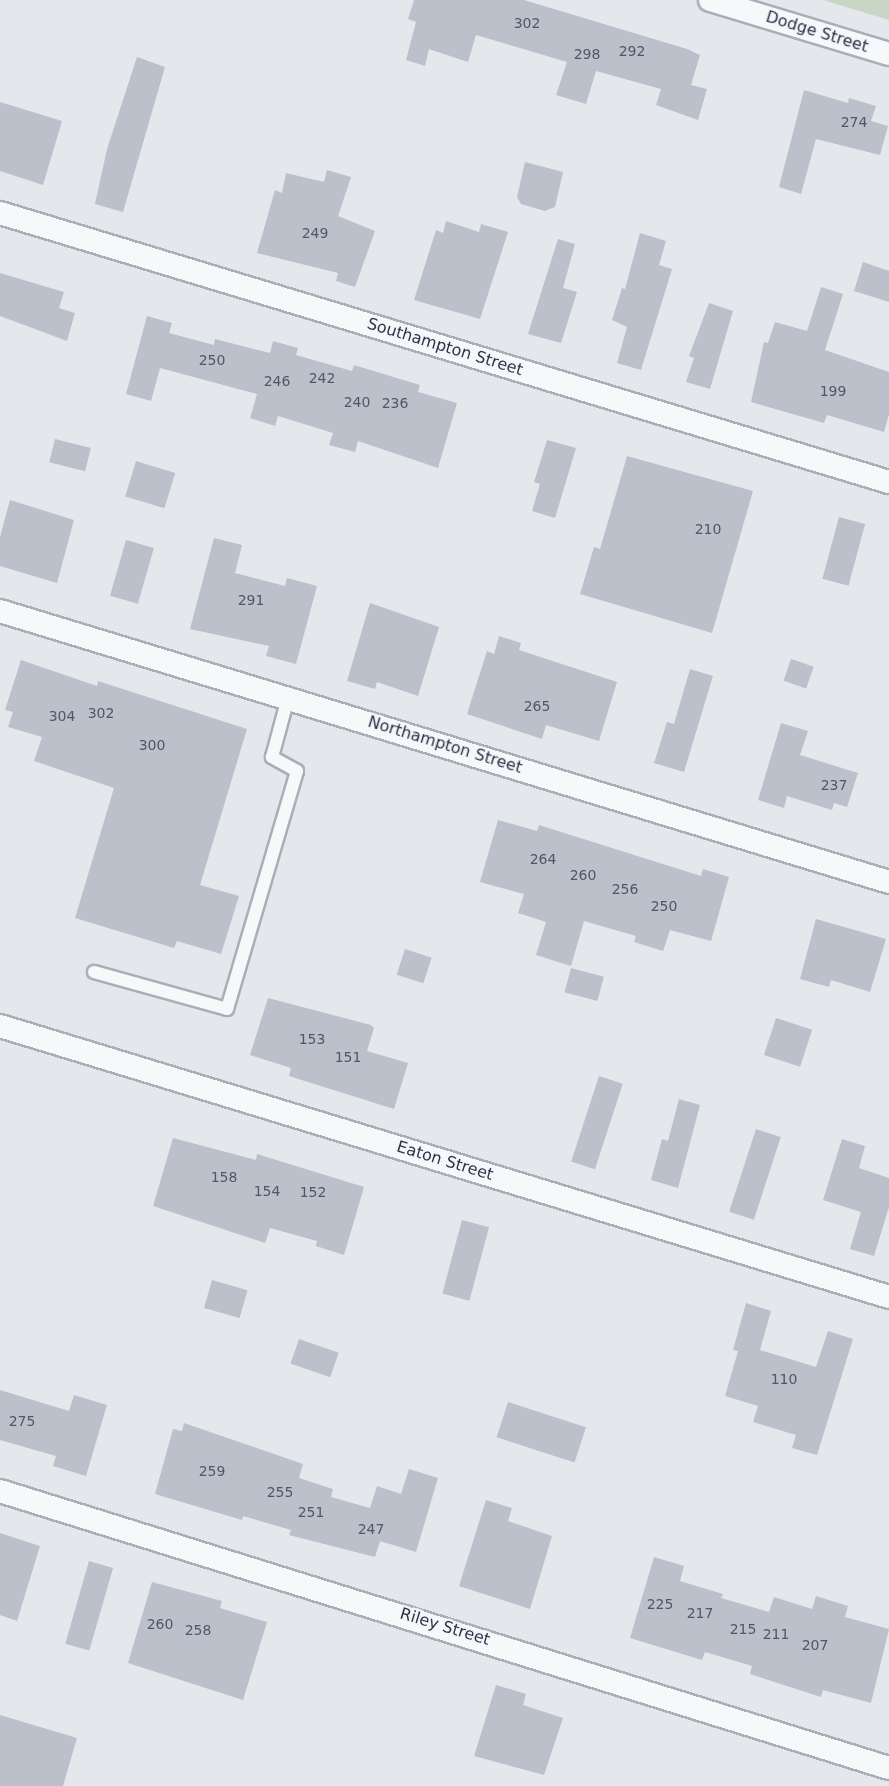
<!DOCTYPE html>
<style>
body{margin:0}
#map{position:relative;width:889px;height:1786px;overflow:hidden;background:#e4e7ec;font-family:"DejaVu Sans",sans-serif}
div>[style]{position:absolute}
.green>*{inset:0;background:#c9d6c5}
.building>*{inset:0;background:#bbc0ca;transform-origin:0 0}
.roads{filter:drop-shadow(2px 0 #a9aeb7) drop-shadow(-2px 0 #a9aeb7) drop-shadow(0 2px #a9aeb7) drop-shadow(0 -2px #a9aeb7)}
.lane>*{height:12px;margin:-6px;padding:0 6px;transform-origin:6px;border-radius:6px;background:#f7f8fa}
.street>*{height:22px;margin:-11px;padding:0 11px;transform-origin:11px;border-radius:11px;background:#f7f8fa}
span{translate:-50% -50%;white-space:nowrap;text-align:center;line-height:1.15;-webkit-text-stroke:4.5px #f4f6f9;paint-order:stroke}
.number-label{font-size:14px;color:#4f5766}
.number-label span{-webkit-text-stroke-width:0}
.street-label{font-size:16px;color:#2b3445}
</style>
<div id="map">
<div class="green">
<div style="clip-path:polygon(823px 0,889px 0,889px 20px)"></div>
</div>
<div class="building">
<div style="clip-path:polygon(414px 0,524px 0,687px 49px,700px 55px,691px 85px,707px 89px,698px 120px,656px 105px,661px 89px,596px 71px,586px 104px,556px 95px,567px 62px,476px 35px,468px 62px,429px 49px,425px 66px,406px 60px,416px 22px,408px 19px)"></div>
<div style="clip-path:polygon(137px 57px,165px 67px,123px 212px,95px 204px,107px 149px)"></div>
<div style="clip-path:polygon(804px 90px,848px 103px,849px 98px,876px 106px,871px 121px,888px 126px,880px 155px,816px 139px,801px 194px,779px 187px)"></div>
<div style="clip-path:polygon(0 102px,62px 121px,43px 185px,0 171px)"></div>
<div style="clip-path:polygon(525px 162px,563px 172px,555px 207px,545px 211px,521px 204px,517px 197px)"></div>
<div style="clip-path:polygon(327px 170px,351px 177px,338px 216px,375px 231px,355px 287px,336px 281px,338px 273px,257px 253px,275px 190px,282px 193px,286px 173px,324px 182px)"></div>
<div style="clip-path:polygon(446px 221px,479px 232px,481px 224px,508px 232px,480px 319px,414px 300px,436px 230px,443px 233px)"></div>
<div style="clip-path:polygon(640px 233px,666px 241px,659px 265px,672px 269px,641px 370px,617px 363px,627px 327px,612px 320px,622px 288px,625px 289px)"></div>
<div style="clip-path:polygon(558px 239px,575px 244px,563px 288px,577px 292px,561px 343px,528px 334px)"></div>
<div style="clip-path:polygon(863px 262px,889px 271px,889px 302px,854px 291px)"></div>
<div style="clip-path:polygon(0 273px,64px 292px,59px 308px,75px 313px,67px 341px,0 316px)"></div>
<div style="clip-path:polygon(821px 287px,843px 294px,825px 350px,889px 372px,889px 414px,884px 432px,827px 415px,824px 423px,751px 402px,764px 342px,768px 343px,775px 322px,807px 331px)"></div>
<div style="clip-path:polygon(709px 303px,733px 311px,710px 389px,686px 382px,694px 358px,689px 356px)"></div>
<div style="clip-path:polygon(147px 316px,172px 323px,169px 333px,214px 345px,215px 339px,270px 353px,273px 341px,298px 348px,296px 355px,352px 371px,354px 365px,390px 376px,420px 385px,418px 392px,457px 403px,438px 468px,358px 441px,355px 452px,329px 445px,333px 433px,278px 416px,275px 426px,250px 418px,257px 394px,160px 368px,151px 401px,126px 394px)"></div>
<div style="left:55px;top:439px;width:37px;height:24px;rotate:14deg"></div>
<div style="clip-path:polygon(547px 440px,576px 448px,555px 518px,532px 511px,540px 484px,534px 482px)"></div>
<div style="clip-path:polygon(627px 456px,753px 491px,712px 633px,580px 594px,594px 547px,600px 549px)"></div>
<div style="left:136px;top:461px;width:41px;height:37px;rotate:17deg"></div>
<div style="clip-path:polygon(10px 500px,74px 520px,57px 583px,0 566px,0 537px)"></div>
<div style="left:839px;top:517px;width:27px;height:64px;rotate:15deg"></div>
<div style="clip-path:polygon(214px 538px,242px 545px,235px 573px,285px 586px,287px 578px,317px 586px,296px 664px,266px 656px,269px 646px,190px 629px)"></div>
<div style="left:126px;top:540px;width:29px;height:58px;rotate:16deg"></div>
<div style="clip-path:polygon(370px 603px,439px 627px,418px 696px,377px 682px,375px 689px,347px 681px)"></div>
<div style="clip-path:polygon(499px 636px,521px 643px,519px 650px,617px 682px,599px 741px,546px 725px,542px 739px,467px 714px,487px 651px,494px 654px)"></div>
<div style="left:791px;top:659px;width:24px;height:23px;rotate:19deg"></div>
<div style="clip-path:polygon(21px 660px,97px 686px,98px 681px,247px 729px,200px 885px,239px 896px,221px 954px,177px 941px,174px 948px,75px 918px,114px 788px,34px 761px,42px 737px,8px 727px,13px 712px,5px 710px)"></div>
<div style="clip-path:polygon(690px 669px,713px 676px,684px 772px,654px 763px,667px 722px,674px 724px)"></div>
<div style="clip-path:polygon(781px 723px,808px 731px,800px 755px,858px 773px,847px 807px,834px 803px,832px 810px,787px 796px,784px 808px,758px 800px)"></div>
<div style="clip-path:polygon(498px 820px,537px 831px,539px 825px,701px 876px,703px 869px,729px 877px,711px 941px,670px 930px,663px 951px,634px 942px,636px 936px,584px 921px,571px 966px,536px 955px,546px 922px,518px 913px,524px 894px,480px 882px)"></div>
<div style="clip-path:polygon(816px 919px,886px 939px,870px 992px,831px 980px,829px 987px,800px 979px)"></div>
<div style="left:405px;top:949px;width:28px;height:27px;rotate:18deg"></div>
<div style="left:571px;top:968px;width:34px;height:25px;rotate:15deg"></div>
<div style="clip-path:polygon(268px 998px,371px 1025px,374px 1028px,367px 1051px,408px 1063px,394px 1109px,289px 1076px,291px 1068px,250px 1055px)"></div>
<div style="left:776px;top:1018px;width:38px;height:39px;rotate:18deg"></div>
<div style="left:599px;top:1076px;width:25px;height:90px;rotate:18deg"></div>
<div style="clip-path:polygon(679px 1099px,700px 1105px,678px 1188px,651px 1180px,662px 1139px,668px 1141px)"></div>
<div style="left:756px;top:1129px;width:26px;height:87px;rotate:18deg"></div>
<div style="clip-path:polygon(173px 1138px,256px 1160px,257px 1154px,364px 1187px,344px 1255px,316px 1246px,317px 1241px,270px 1228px,265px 1243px,153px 1206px)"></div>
<div style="clip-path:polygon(842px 1139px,865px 1146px,859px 1168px,889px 1178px,889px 1207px,874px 1256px,850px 1249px,861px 1212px,823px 1200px)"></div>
<div style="left:462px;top:1220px;width:28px;height:76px;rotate:15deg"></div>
<div style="left:212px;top:1280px;width:37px;height:29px;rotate:16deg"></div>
<div style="clip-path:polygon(746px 1303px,771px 1311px,760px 1350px,816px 1367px,828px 1331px,853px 1339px,817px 1455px,792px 1448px,796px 1435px,753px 1422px,758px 1406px,725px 1396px,738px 1351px,733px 1350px)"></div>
<div style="left:299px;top:1339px;width:42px;height:26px;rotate:19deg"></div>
<div style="clip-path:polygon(0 1390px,69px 1411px,74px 1395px,107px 1405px,86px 1476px,53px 1466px,56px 1456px,0 1440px)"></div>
<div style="left:508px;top:1402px;width:82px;height:37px;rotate:18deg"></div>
<div style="clip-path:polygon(184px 1423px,303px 1464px,299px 1478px,333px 1489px,331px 1497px,370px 1508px,377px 1486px,401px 1494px,409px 1469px,438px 1478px,416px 1552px,380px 1541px,375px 1557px,289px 1535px,291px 1530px,243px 1516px,242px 1520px,155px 1494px,173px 1429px,182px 1431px)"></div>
<div style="clip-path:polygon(486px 1500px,512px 1508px,508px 1521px,552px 1536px,530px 1609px,459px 1586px)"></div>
<div style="clip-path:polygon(0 1533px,40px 1546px,17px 1621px,0 1615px)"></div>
<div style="clip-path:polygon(654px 1557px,684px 1566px,680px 1581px,723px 1594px,721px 1598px,769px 1612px,774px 1597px,812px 1609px,816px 1596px,848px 1606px,845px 1617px,889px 1629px,871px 1703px,823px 1690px,821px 1697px,750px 1674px,752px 1666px,705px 1652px,702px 1660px,630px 1638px)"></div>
<div style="left:89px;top:1561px;width:25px;height:86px;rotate:16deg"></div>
<div style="clip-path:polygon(152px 1582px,222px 1601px,220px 1608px,267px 1622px,243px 1700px,128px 1663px)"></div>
<div style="clip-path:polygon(496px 1685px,526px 1694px,523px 1705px,563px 1718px,544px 1775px,474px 1756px)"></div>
<div style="clip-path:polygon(0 1715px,77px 1738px,63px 1786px,0 1786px)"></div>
</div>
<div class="roads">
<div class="lane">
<div style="left:94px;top:972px;width:138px;rotate:15.5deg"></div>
<div style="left:227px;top:1009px;width:248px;rotate:-73.6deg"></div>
<div style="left:297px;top:771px;width:29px;rotate:-151deg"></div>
<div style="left:272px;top:757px;width:61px;rotate:-74.8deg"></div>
</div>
<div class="street">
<div style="left:710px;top:0;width:187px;rotate:16.8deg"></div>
<div style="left:0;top:213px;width:929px;rotate:16.84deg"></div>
<div style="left:0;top:611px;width:929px;rotate:16.95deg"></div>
<div style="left:0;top:1026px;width:929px;rotate:16.95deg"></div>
<div style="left:0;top:1491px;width:931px;rotate:17.31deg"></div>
</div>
</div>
<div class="number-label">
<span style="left:527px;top:23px">302</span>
<span style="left:632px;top:51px">292</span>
<span style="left:587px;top:54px">298</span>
<span style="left:854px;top:122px">274</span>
<span style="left:315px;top:233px">249</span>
<span style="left:212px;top:360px">250</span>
<span style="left:322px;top:378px">242</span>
<span style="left:277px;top:381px">246</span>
<span style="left:833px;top:391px">199</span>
<span style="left:357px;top:402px">240</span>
<span style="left:395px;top:403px">236</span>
<span style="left:708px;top:529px">210</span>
<span style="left:251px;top:600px">291</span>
<span style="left:537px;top:706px">265</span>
<span style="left:101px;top:713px">302</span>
<span style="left:62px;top:716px">304</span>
<span style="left:152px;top:745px">300</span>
<span style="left:834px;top:785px">237</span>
<span style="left:543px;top:859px">264</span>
<span style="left:583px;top:875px">260</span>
<span style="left:625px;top:889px">256</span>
<span style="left:664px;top:906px">250</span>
<span style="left:312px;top:1039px">153</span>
<span style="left:348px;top:1057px">151</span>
<span style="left:224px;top:1177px">158</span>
<span style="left:267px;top:1191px">154</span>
<span style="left:313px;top:1192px">152</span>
<span style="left:784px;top:1379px">110</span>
<span style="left:22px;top:1421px">275</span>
<span style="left:212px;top:1471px">259</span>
<span style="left:280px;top:1492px">255</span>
<span style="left:311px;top:1512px">251</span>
<span style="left:371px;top:1529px">247</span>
<span style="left:660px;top:1604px">225</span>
<span style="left:700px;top:1613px">217</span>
<span style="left:160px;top:1624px">260</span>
<span style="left:743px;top:1629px">215</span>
<span style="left:198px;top:1630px">258</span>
<span style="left:776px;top:1634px">211</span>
<span style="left:815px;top:1645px">207</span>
</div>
<div class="street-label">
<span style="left:817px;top:32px;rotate:17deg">Dodge Street</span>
<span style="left:445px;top:347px;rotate:17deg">Southampton Street</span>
<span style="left:445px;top:745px;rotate:17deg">Northampton Street</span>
<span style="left:445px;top:1161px;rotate:17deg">Eaton Street</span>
<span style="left:445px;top:1627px;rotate:17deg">Riley Street</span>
</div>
</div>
